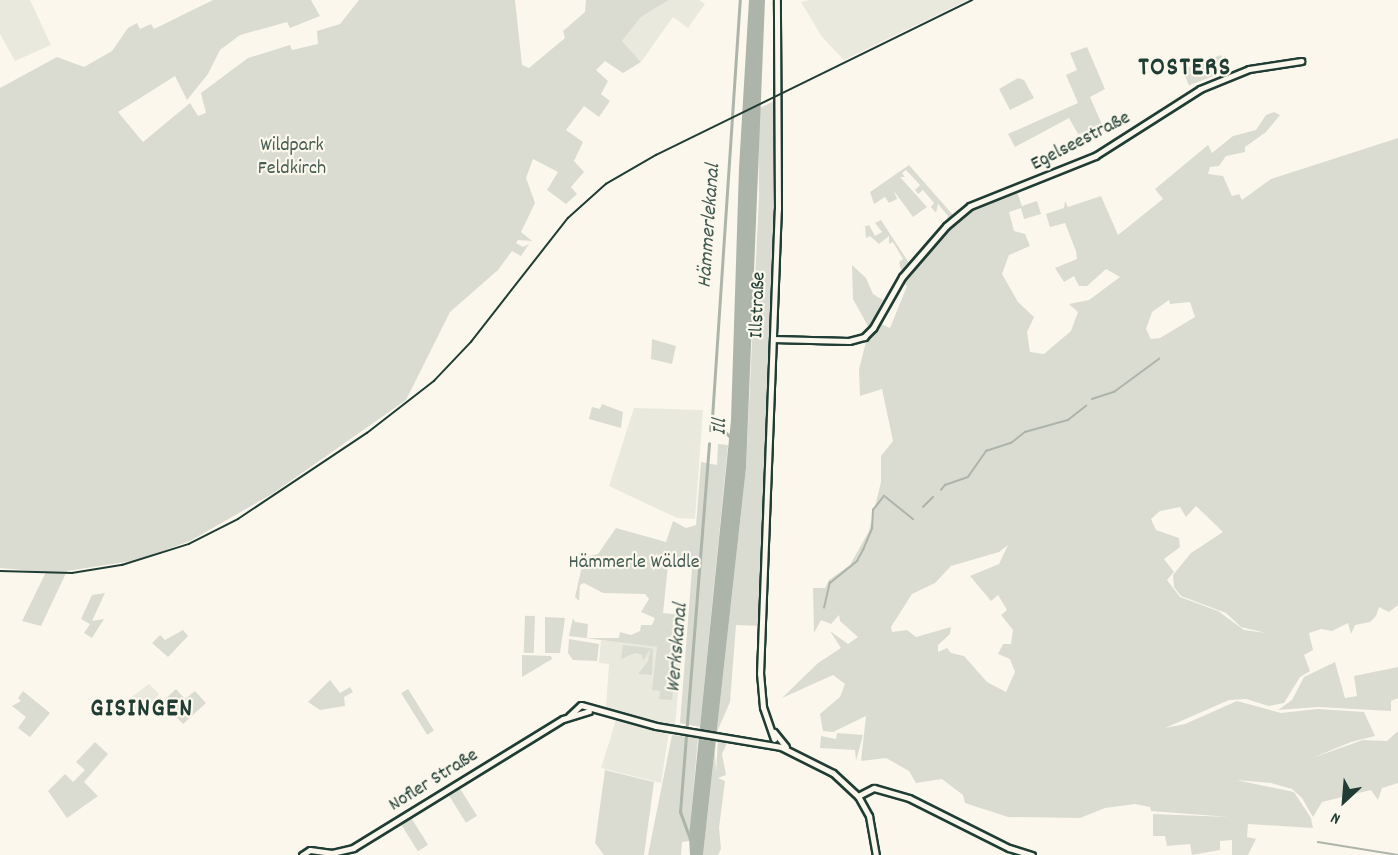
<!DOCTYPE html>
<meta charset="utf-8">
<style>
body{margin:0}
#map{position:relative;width:1398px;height:855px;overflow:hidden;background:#fbf7ec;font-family:Dekko,sans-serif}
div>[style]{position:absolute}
.built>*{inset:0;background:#eae9de}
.green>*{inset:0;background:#dbdcd1;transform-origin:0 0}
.water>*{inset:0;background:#adb4aa}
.stream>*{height:1.5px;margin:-0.75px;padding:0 0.75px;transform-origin:0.75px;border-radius:0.75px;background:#adb4aa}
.canal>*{height:3px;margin:-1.5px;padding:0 1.5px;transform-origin:1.5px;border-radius:1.5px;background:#adb4aa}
.roads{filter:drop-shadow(2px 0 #1f3d34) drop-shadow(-2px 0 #1f3d34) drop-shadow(0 2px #1f3d34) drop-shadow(0 -2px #1f3d34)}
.secondary>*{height:5px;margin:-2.5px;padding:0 2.5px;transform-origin:2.5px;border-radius:2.5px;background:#fbf7ec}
.rail>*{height:1.5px;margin:-0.75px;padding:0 0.75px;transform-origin:0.75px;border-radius:0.75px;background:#1f3d34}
span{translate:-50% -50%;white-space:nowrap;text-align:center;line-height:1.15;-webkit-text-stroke:4.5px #fbf7ec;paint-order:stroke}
.street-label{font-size:20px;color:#1f3d34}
.park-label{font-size:20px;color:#455d53}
.water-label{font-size:21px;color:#425b52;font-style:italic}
.district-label{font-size:26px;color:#1f3d34;font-weight:700;letter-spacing:1.5px}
.north{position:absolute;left:1314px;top:771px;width:60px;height:60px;-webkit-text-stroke:4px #fbf7ec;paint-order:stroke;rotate:206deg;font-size:16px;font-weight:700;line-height:24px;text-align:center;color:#1f3d34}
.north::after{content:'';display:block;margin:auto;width:21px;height:27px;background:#1f3d34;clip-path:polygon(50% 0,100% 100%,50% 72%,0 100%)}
</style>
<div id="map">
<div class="built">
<div style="clip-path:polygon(0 0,30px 0,51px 45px,15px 61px,0 34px)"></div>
<div style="clip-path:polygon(669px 0,699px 0,705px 4px,688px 28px,673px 17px,641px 62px,622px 41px,641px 17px)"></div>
<div style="clip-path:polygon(809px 0,968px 0,844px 60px,822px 37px,801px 2px)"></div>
<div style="clip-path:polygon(634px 408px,703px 410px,695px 519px,677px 518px,609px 486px)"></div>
<div style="clip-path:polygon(601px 640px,658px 647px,681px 660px,675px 726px,606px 707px,609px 664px,599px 663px)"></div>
<div style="clip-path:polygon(149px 684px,159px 694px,141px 716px,126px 701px)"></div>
<div style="clip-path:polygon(616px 720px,669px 731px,661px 783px,601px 768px)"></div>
</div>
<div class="green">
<div style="clip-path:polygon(213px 0,311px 0,320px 16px,290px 28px,287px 22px,240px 35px,220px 50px,208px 74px,187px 100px,175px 76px,118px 112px,143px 142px,190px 103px,198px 116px,206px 113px,201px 93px,248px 58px,290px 45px,292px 50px,318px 44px,317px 31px,340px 24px,359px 0,515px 0,522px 65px,529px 68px,565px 38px,563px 31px,585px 12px,586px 0,669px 0,641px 17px,622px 41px,641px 62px,623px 73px,605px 61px,596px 70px,608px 81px,601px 94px,610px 101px,599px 117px,584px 106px,566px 130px,583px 142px,574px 161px,584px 172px,571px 187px,577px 194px,566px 204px,547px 190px,558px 172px,533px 159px,526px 178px,535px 203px,521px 232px,532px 241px,518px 240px,516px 243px,523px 247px,529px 244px,521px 256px,512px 251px,498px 270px,450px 312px,406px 400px,272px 494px,190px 541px,138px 560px,67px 571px,41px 626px,22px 621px,46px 572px,0 568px,0 88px,57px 57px,84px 67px,112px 51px,128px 28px,137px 23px,140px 29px,151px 24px,154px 29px)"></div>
<div style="clip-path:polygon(1087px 47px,1105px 89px,1090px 97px,1104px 129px,1078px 134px,1069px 118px,1015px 147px,1008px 134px,1078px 103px,1066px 75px,1077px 70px,1070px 53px)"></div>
<div style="left:1221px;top:55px;width:17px;height:41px;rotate:69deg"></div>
<div style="clip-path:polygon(1018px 78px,1024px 80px,1034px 98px,1010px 110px,999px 89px)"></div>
<div style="clip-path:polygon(776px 100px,778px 153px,762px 626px,736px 625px,730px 702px,717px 732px,715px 753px,716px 772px,718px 740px,727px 743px,722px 754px,726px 775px,718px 778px,725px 781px,719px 828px,721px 849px,718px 855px,703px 855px,746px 468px,759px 195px,758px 109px)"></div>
<div style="clip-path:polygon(evenodd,1274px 112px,1280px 115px,1266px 132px,1245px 147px,1245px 152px,1226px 156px,1219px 166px,1210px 167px,1208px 174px,1223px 176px,1232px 196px,1239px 194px,1242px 200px,1271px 179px,1398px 138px,1398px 605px,1389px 612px,1379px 607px,1376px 616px,1370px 622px,1355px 625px,1351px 634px,1348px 623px,1332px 631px,1321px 629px,1309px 633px,1313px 650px,1304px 655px,1310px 671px,1300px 677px,1284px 703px,1269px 706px,1246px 699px,1229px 700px,1165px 728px,1185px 724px,1237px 701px,1281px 713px,1318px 709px,1364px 712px,1375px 736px,1351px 742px,1312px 758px,1363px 740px,1387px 741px,1398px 731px,1398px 783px,1382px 788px,1378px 800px,1371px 790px,1322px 802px,1313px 817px,1302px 798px,1292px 789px,1271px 783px,1236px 780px,1294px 792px,1311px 818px,1313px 828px,1248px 824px,1247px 837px,1256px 839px,1248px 855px,1232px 855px,1232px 840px,1220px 841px,1220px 850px,1192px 855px,1190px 844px,1167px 846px,1165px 836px,1153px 836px,1153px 814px,1229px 817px,1151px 811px,1150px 807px,1135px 804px,1105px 808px,1080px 818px,1008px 817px,965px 803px,963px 795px,942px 779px,916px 783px,909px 771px,886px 758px,861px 761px,866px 716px,833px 732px,823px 731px,820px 714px,840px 697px,845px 684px,833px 675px,782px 698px,818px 663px,841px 648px,830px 631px,848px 644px,858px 637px,840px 621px,839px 615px,831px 624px,821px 620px,814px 633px,813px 588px,825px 588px,829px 580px,850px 565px,869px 531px,881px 482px,881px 456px,893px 441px,882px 389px,860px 396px,859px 369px,868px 334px,877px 322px,890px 328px,907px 286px,899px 280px,970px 206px,1016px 189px,1022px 206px,1037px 201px,1041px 214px,1024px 219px,1021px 208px,1009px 212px,1014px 231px,1025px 234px,1030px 246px,1009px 255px,1002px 274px,1018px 302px,1034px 317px,1027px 332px,1030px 352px,1044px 354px,1071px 331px,1078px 312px,1069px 304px,1089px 300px,1120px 277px,1106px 269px,1087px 286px,1079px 286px,1074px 276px,1064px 282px,1055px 268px,1077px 259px,1076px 251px,1065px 223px,1050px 227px,1046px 214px,1064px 208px,1065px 201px,1068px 207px,1101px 196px,1118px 235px,1163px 199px,1155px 189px,1208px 145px,1212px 153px,1233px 136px,1256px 130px,1266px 115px,1274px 112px,1169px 300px,1170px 304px,1190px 302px,1195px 317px,1160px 338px,1151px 339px,1146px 329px,1152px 312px,1169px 300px,1274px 112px,1196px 506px,1223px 532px,1191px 553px,1173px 575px,1174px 587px,1181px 596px,1226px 613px,1241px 627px,1266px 633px,1244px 630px,1218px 611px,1180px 597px,1167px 580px,1174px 572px,1164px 559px,1180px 547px,1179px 538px,1156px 530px,1151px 519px,1160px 511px,1180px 507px,1186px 517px,1196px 506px,1274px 112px,1008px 545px,999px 564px,970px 576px,991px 601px,998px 595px,1007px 610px,1001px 615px,1013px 630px,1011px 644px,1003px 644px,998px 654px,1010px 659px,1015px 672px,1006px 692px,987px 682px,964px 656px,951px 653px,947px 648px,938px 652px,938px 645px,950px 634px,951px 627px,916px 637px,907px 630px,892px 632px,891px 627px,912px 594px,935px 583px,951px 566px,999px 552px,1008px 545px)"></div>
<div style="clip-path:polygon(909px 165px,953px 215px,946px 222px,948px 216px,938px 204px,936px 213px,931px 207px,934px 203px,923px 190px,918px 194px,915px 190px,920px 185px,906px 170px,902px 173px,905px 177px,900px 177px,927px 207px,913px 217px,894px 191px,897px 199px,889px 203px,885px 197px,874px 204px,870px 192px)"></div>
<div style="clip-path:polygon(881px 220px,909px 263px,902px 272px,899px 262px,903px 259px,893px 242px,889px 244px,889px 236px,879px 244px,870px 236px,866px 238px,865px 226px,861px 228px,869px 225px,875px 236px,882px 232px,875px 223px)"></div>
<div style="clip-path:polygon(852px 265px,866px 278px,873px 294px,883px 300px,869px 328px,853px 299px)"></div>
<div style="clip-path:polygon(652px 339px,676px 346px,672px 364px,651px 359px)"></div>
<div style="clip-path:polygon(602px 404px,623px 412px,621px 428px,589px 419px,592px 407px,600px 409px)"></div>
<div style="clip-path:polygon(718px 444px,728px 445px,700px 727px,680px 723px,692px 569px,668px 566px,663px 613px,683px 615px,685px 620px,680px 629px,672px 700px,659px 699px,660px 691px,652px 690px,657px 647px,569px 636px,573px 618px,575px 622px,588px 624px,587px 638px,619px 638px,620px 632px,631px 635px,640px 631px,641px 625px,652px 625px,655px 618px,641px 612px,649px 599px,645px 594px,603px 593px,584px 583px,580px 585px,579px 601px,575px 597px,584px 557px,598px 554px,616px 528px,666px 542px,673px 521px,686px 528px,696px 525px,701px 462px,717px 465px)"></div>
<div style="clip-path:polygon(105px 593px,92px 621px,104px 619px,92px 638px,84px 633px,90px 624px,81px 619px,92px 595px)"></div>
<div style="left:535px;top:616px;width:37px;height:10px;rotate:92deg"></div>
<div style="clip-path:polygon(545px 617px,565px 618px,560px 653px,545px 653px)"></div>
<div style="clip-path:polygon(183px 630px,188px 636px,168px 657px,152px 643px,160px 635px,165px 640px)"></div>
<div style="clip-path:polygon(569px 639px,599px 644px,597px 661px,573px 660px,568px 653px)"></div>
<div style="clip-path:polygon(623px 645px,650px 648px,653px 649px,652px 675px,638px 674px,648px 661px,650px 649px,643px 661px,642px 655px,635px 653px,621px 659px)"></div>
<div style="clip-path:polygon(522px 655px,551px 656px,552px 659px,522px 677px)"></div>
<div style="clip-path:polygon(1335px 662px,1345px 698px,1357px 696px,1354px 676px,1398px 667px,1398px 698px,1391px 701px,1391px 711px,1318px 707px,1278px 710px,1292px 700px,1304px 677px)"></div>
<div style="clip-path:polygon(330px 680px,340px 693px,350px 687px,353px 692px,344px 697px,345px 706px,320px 710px,308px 702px)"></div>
<div style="clip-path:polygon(176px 689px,185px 699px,195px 691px,206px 703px,183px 724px,162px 702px)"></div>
<div style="left:408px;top:689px;width:49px;height:8px;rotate:58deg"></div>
<div style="clip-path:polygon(23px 691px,50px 713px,30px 737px,18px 728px,26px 717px,12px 706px,21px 701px,18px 698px)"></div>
<div style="clip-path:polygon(837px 733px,863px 735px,856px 761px,855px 750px,820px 748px,821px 736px,836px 739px)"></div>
<div style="clip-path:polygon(672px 735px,698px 738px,689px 841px,682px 842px,681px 855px,648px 855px)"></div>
<div style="clip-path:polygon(95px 742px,108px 754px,84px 782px,98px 796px,67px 818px,48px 791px,65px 774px,73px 782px,85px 770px,76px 762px)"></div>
<div style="clip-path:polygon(605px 770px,654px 782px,644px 855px,604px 855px,595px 843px)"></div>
<div style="left:459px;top:787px;width:34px;height:13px;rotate:58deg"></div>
<div style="left:410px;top:816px;width:34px;height:12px;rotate:58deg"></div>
</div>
<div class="water">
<div style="clip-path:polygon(749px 0,765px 0,746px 468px,703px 855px,690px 855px,689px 836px,731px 420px,739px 168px)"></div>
</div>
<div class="stream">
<div style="left:1092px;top:399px;width:23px;rotate:-18deg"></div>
<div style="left:1114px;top:392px;width:56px;rotate:-36.3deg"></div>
<div style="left:941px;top:490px;width:6px;rotate:-51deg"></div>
<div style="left:945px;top:485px;width:24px;rotate:-19deg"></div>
<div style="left:968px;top:477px;width:32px;rotate:-55deg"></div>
<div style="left:986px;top:451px;width:26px;rotate:-18deg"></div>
<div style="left:1011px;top:443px;width:18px;rotate:-38deg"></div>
<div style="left:1025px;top:432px;width:45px;rotate:-15.6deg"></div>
<div style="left:1068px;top:420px;width:23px;rotate:-38deg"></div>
<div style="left:886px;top:497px;width:35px;rotate:39deg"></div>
<div style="left:923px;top:507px;width:14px;rotate:-45deg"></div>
<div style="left:824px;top:608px;width:26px;rotate:-77deg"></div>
<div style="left:830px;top:583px;width:35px;rotate:-39deg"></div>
<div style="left:857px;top:561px;width:13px;rotate:-61deg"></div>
<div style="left:863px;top:550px;width:23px;rotate:-67deg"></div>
<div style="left:872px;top:529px;width:19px;rotate:-87deg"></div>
<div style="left:873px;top:510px;width:18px;rotate:-52deg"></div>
<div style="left:1318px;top:842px;width:81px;rotate:9.2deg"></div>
</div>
<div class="canal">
<div style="left:710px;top:430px;width:10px;rotate:-84deg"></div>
<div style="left:731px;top:438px;width:28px;rotate:-134deg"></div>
<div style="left:712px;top:418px;width:419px;rotate:-86.2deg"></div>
<div style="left:690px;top:839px;width:29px;rotate:-110deg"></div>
<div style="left:680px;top:812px;width:370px;rotate:-85.5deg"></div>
</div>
<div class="roads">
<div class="secondary">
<div style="left:773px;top:339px;width:76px;rotate:1.5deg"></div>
<div style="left:849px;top:341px;width:16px;rotate:-15deg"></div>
<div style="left:864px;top:337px;width:13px;rotate:-45deg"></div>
<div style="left:873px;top:328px;width:59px;rotate:-60.4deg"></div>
<div style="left:902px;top:277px;width:67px;rotate:-49.2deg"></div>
<div style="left:946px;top:226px;width:31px;rotate:-40deg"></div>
<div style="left:970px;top:206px;width:135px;rotate:-21.8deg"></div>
<div style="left:1095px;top:156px;width:125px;rotate:-32.5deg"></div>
<div style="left:1200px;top:89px;width:53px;rotate:-22.2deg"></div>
<div style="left:1249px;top:69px;width:53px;rotate:-8.7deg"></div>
<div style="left:569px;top:716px;width:16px;rotate:-43deg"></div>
<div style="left:581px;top:705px;width:78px;rotate:15.6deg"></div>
<div style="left:656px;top:726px;width:127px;rotate:9.5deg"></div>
<div style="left:781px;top:747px;width:58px;rotate:26.6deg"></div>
<div style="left:833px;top:773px;width:34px;rotate:43deg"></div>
<div style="left:858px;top:796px;width:23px;rotate:61deg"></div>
<div style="left:869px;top:816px;width:40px;rotate:80deg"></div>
<div style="left:774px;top:732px;width:19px;rotate:51deg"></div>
<div style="left:774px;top:739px;width:34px;rotate:-109deg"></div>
<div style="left:763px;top:707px;width:33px;rotate:-95deg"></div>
<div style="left:760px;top:674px;width:465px;rotate:-87.8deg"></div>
<div style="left:778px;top:209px;width:209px;rotate:-90.3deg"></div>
<div style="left:858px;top:796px;width:18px;rotate:-27deg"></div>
<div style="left:874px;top:788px;width:36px;rotate:16deg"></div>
<div style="left:909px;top:798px;width:112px;rotate:26.6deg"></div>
<div style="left:1009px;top:848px;width:24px;rotate:17deg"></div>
<div style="left:302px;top:855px;width:9px;rotate:-32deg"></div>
<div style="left:310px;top:850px;width:22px;rotate:8deg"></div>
<div style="left:332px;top:853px;width:22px;rotate:-13deg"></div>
<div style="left:353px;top:848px;width:246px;rotate:-31.6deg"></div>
<div style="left:563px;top:719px;width:27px;rotate:-17deg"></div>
</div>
</div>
<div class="rail">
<div style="left:0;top:571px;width:72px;rotate:1.6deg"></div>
<div style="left:72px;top:573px;width:51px;rotate:-9.1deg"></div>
<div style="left:122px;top:565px;width:70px;rotate:-17.4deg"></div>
<div style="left:189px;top:544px;width:55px;rotate:-27deg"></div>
<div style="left:238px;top:519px;width:155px;rotate:-33.7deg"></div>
<div style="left:367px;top:433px;width:85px;rotate:-37.8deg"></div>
<div style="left:434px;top:381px;width:54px;rotate:-46.5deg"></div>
<div style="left:471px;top:342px;width:157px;rotate:-52deg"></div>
<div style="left:568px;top:218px;width:51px;rotate:-41.8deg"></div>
<div style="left:606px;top:184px;width:58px;rotate:-30.1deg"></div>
<div style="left:656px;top:155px;width:352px;rotate:-26.1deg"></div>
</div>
<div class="street-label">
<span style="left:1081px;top:142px;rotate:-27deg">Egelseestraße</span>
<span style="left:759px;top:305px;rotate:-88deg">Illstraße</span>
<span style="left:434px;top:781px;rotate:-32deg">Nofler Straße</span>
</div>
<div class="park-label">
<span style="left:292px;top:158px">Wildpark<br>Feldkirch</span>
<span style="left:634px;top:563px">Hämmerle Wäldle</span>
</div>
<div class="water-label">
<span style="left:710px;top:226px;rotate:-86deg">Hämmerlekanal</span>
<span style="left:721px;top:427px;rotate:-87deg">Ill</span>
<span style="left:678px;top:648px;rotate:-85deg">Werkskanal</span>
</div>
<div class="district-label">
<span style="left:1185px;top:69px">TOSTERS</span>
<span style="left:142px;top:710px">GISINGEN</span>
</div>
<div class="north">N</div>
</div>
